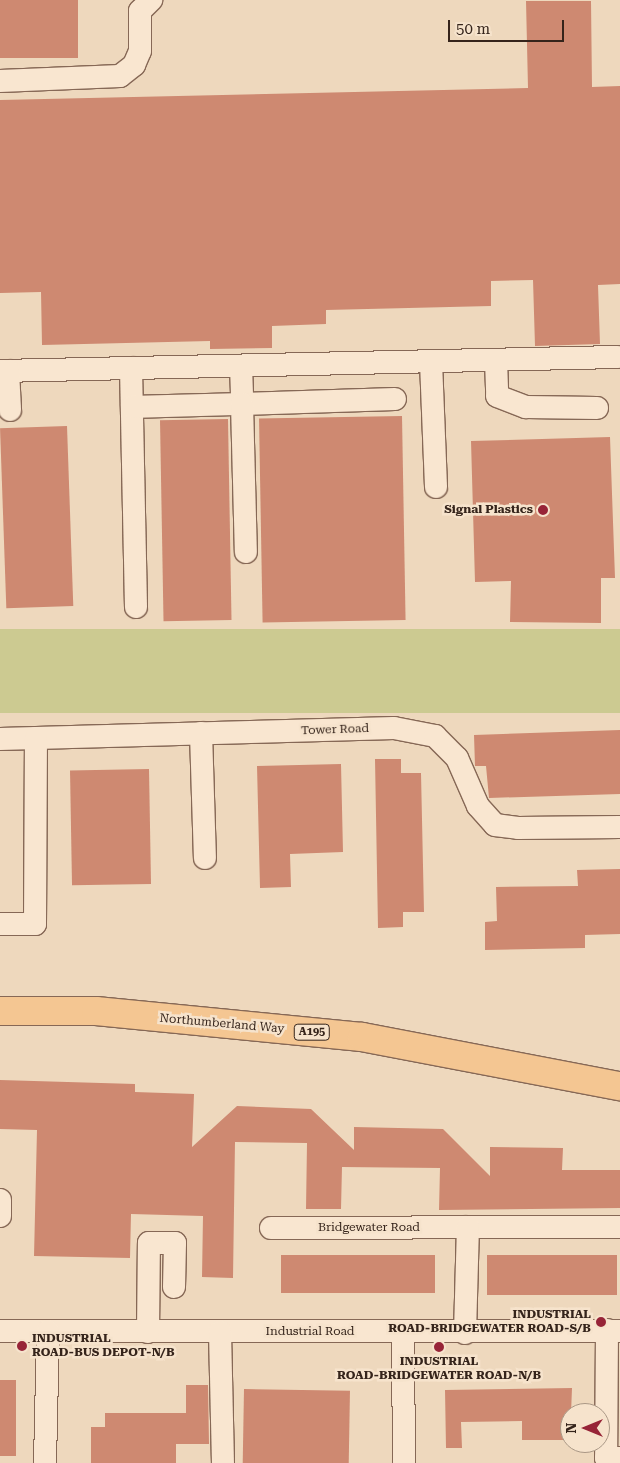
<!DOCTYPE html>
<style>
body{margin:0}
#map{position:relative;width:620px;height:1463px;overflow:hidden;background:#eed8bd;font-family:"Roboto Serif",serif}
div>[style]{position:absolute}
.green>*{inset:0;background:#ccca91;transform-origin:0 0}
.building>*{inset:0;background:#ce8971;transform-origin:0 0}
.roads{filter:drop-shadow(1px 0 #866856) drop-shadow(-1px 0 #866856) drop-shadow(0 1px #866856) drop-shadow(0 -1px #866856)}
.minor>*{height:22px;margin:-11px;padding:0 11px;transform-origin:11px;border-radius:11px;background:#f9e6d0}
.major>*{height:28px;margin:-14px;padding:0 14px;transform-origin:14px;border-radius:14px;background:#f4c692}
.dots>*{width:14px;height:14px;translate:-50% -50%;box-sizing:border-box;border:2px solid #f6e3cc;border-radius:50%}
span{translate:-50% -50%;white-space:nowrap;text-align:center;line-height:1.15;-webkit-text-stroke:5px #f6e3cc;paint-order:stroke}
.shield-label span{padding:1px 4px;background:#f6e3cc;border:1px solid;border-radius:4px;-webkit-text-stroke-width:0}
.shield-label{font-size:11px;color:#35241b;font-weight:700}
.poi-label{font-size:12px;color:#35241b;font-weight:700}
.right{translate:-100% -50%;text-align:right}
.left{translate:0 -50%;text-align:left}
.street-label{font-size:12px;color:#35241b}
.north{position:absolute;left:560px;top:1403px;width:50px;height:50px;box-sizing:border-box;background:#f6e3cc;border:1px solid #a99785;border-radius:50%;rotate:270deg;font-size:14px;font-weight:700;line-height:20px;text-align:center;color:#35241b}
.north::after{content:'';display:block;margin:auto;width:18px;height:22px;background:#972437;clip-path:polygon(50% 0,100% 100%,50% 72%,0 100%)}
.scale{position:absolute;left:448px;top:20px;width:116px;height:22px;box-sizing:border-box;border:2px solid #35241b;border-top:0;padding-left:6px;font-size:15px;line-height:18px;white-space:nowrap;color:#35241b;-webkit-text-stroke:4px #f6e3cc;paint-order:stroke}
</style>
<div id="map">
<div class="green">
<div style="left:620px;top:629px;width:84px;height:620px;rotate:90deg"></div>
</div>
<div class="building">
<div style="left:0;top:0;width:78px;height:58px"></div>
<div style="clip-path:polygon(526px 1px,591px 1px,592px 87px,620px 86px,620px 284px,598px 285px,600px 344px,535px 346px,533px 280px,491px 281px,491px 306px,326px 310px,326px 324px,272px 326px,272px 348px,210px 349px,210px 341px,42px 345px,41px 292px,0 293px,0 100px,528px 88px)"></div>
<div style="left:402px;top:416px;width:204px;height:143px;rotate:89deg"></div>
<div style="left:228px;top:419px;width:201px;height:68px;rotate:89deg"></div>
<div style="left:67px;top:426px;width:180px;height:67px;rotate:88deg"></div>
<div style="clip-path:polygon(610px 437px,615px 578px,601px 578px,601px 623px,510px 622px,511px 581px,475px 582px,471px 441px)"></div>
<div style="clip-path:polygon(620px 730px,620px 794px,489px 798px,486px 766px,475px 766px,474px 735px)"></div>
<div style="clip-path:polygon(375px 759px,401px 759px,401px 773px,421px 773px,424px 912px,403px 912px,403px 927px,378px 928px)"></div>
<div style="clip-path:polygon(341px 764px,343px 852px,290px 854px,291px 887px,260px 888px,257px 766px)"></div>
<div style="left:149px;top:769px;width:115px;height:79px;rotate:89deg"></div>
<div style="clip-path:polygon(620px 869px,620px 934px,585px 935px,585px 948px,485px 950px,485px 922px,497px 921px,496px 887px,578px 886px,577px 870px)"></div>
<div style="clip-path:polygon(0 1080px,135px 1084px,135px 1092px,194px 1094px,192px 1147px,237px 1106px,311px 1109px,354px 1150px,354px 1127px,443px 1129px,490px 1176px,490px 1147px,563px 1148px,562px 1170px,620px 1170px,620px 1208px,439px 1210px,440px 1168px,342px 1167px,341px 1209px,306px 1209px,307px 1143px,235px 1142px,233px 1278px,202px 1277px,203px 1216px,131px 1214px,130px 1258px,34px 1256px,37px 1130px,0 1129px)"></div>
<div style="left:435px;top:1255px;width:38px;height:154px;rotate:90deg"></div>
<div style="left:487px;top:1255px;width:130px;height:40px"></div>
<div style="left:0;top:1380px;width:16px;height:76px"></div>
<div style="clip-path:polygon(186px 1385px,208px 1385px,209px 1444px,176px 1444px,176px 1463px,91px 1463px,91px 1427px,105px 1427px,105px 1413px,186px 1413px)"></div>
<div style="clip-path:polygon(572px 1388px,570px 1440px,522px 1440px,522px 1421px,461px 1422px,462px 1448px,446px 1448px,445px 1390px)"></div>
<div style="left:244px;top:1389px;width:106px;height:74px;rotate:1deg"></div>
</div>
<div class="roads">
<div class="minor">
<div style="left:0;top:81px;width:120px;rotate:-2.4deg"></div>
<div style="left:120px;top:76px;width:18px;rotate:-38deg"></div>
<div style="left:134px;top:65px;width:15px;rotate:-67deg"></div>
<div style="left:140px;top:51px;width:40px;rotate:-90deg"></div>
<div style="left:140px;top:11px;width:16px;rotate:-45deg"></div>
<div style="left:496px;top:360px;width:36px;rotate:88deg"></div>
<div style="left:497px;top:396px;width:31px;rotate:21deg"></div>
<div style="left:526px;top:407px;width:71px;rotate:0.8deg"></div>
<div style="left:431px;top:362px;width:125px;rotate:87.7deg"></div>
<div style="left:241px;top:366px;width:38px;rotate:88deg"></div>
<div style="left:242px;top:404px;width:153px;rotate:-1.9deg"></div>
<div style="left:131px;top:368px;width:239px;rotate:88.8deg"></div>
<div style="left:0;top:371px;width:618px;rotate:-1.3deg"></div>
<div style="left:8px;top:371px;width:39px;rotate:87deg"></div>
<div style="left:132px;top:407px;width:110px;rotate:-1.6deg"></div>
<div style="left:242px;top:404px;width:148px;rotate:88.5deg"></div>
<div style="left:201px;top:733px;width:125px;rotate:88.2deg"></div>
<div style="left:0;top:739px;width:394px;rotate:-1.6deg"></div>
<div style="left:394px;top:728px;width:42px;rotate:11deg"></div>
<div style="left:435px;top:736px;width:31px;rotate:45deg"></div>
<div style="left:457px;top:758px;width:52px;rotate:66.4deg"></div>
<div style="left:478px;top:806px;width:25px;rotate:48deg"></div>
<div style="left:495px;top:825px;width:23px;rotate:7deg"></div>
<div style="left:518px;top:828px;width:102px;rotate:-0.6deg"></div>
<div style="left:0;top:924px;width:35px"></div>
<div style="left:35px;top:924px;width:186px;rotate:-89.7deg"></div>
<div style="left:0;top:1200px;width:16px;rotate:90deg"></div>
<div style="left:271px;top:1228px;width:349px;rotate:-0.2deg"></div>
<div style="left:607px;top:1330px;width:128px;rotate:90.4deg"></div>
<div style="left:606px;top:1458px;width:14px"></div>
<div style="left:0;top:1331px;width:620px"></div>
<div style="left:148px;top:1332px;width:89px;rotate:-89.4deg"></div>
<div style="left:149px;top:1243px;width:26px"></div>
<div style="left:175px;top:1243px;width:44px;rotate:91.3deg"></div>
<div style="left:220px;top:1332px;width:131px;rotate:88.7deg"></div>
<div style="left:403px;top:1332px;width:131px;rotate:89.6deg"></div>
<div style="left:465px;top:1333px;width:106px;rotate:-88.4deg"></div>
<div style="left:45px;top:1463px;width:132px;rotate:-88.7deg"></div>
</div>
<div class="major">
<div style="left:0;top:1011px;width:96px"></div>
<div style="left:96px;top:1011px;width:267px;rotate:5.6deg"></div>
<div style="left:362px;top:1037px;width:263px;rotate:10.8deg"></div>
</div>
</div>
<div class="dots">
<div style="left:543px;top:510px;background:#972437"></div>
<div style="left:601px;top:1322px;background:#972437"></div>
<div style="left:22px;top:1346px;background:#972437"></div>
<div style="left:439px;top:1347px;background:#972437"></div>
</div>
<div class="shield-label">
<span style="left:312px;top:1032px">A195</span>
</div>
<div class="poi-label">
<span class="right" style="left:533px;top:510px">Signal Plastics</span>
<span class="right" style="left:591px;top:1322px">INDUSTRIAL<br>ROAD-BRIDGEWATER ROAD-S/B</span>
<span class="left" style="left:32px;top:1346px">INDUSTRIAL<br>ROAD-BUS DEPOT-N/B</span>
<span style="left:439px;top:1369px">INDUSTRIAL<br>ROAD-BRIDGEWATER ROAD-N/B</span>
</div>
<div class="street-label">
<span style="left:335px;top:730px;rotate:-2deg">Tower Road</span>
<span style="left:222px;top:1024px;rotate:5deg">Northumberland Way</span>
<span style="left:369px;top:1228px">Bridgewater Road</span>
<span style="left:310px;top:1332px">Industrial Road</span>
</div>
<div class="north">N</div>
<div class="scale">50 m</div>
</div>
